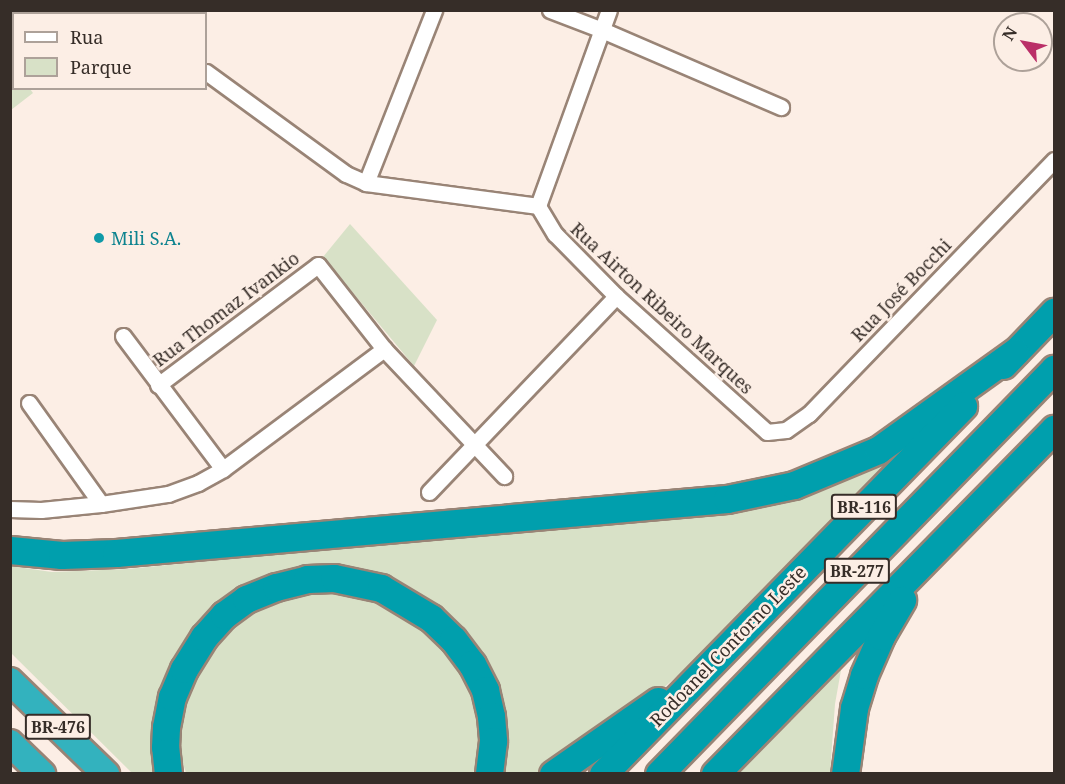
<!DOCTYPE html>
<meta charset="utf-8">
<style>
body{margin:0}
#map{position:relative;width:1065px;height:784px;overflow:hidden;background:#fceee5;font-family:"Noto Serif",serif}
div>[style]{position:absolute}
.green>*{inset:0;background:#d8e1c7}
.roads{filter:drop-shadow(2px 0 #998476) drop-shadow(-2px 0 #998476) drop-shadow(0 2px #998476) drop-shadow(0 -2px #998476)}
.minor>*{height:15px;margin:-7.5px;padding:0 7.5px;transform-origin:7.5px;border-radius:7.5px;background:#fff}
.trunk>*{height:26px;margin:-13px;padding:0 13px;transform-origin:13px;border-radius:13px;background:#33b2be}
.motorway>*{height:27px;margin:-13.5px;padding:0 13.5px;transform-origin:13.5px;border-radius:13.5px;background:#009fad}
.dots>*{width:16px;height:16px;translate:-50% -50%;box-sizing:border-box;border:3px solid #fceee5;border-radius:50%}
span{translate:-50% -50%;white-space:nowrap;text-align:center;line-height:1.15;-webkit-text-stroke:5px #fceee5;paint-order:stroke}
.shield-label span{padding:2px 4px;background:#fceee5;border:2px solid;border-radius:4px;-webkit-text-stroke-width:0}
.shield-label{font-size:16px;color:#362d28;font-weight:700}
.culture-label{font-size:18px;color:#0d838f}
.left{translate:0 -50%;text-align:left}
.street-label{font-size:18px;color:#362d28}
.frame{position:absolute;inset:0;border:12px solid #362d28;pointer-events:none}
.legend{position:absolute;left:12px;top:12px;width:195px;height:78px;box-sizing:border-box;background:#fceee5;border:2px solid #ada199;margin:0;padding:8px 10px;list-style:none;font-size:18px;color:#362d28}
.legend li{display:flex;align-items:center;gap:12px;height:30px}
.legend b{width:30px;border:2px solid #ada199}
.north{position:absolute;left:993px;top:12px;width:60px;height:60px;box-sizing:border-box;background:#fceee5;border:2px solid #ada199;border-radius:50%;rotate:302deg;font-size:16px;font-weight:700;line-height:24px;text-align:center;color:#362d28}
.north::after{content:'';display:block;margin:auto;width:21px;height:27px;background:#ba2f68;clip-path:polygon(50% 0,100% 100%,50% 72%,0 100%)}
</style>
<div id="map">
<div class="green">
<div style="clip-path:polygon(11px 10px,82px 10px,83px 13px,14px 14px,14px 88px,30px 89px,33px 93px,11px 110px)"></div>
<div style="clip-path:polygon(350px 224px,437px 320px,414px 366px,323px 257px)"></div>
<div style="clip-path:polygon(885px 463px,878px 476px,681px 673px,662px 689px,568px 748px,539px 773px,504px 773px,509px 737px,500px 690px,481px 652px,454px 620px,427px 598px,391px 580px,325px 568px,190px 644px,159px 773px,132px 773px,11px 653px,10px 566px,52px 572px,128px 569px,724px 510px,793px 497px)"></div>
<div style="clip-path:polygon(341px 588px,381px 597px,450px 647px,473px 695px,481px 746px,473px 774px,186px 773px,179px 751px,184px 689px,219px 632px,263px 603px,301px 591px)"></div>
<div style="clip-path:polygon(843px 659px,835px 704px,830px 773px,729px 774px)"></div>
</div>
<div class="roads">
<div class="minor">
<div style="left:122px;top:10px;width:6px;rotate:45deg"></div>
<div style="left:550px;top:10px;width:56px;rotate:21deg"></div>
<div style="left:602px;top:30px;width:195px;rotate:23.3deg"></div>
<div style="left:206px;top:72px;width:173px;rotate:36.1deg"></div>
<div style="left:346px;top:174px;width:22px;rotate:24deg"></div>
<div style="left:366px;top:183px;width:174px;rotate:7.6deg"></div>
<div style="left:366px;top:183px;width:186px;rotate:-68.5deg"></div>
<div style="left:538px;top:206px;width:33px;rotate:59deg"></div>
<div style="left:555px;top:234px;width:87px;rotate:45.5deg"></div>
<div style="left:616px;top:296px;width:203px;rotate:42deg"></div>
<div style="left:767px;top:432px;width:19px;rotate:-6deg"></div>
<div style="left:786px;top:430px;width:28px;rotate:-35deg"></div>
<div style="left:809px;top:414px;width:353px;rotate:-46deg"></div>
<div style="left:538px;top:206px;width:208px;rotate:-70.1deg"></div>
<div style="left:123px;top:336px;width:166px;rotate:53.1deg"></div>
<div style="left:158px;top:385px;width:200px;rotate:-36.9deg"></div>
<div style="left:318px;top:265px;width:107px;rotate:51.8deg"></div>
<div style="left:384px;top:349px;width:175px;rotate:46.6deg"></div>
<div style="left:29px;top:403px;width:124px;rotate:54.5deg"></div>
<div style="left:429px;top:492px;width:271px;rotate:-46.3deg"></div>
<div style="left:10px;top:509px;width:31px;rotate:2deg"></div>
<div style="left:41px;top:510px;width:60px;rotate:-5.7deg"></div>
<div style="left:101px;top:504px;width:68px;rotate:-8.5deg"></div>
<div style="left:168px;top:494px;width:32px;rotate:-20deg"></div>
<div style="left:198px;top:483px;width:29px;rotate:-29deg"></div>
<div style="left:223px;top:469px;width:201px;rotate:-36.7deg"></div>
</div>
<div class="trunk">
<div style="left:10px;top:681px;width:134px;rotate:44.1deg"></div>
<div style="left:10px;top:743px;width:45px;rotate:44.1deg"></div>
</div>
<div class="motorway">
<div style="left:1003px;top:365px;width:74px;rotate:-46.1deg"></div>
<div style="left:10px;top:550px;width:52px;rotate:5.5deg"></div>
<div style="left:62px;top:555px;width:54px;rotate:-2.1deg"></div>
<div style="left:116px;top:553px;width:613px;rotate:-5.05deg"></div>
<div style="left:727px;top:499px;width:68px;rotate:-11.8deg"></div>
<div style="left:794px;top:485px;width:91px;rotate:-22.6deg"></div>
<div style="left:878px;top:450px;width:168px;rotate:-35.6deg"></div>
<div style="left:168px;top:774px;width:27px;rotate:-96deg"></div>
<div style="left:165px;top:747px;width:20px;rotate:-87deg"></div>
<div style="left:166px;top:727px;width:31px;rotate:-79deg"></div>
<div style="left:172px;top:697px;width:30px;rotate:-67deg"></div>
<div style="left:184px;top:669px;width:38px;rotate:-58deg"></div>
<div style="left:204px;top:637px;width:30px;rotate:-48deg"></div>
<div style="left:224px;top:615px;width:27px;rotate:-36deg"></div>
<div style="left:246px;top:599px;width:32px;rotate:-22deg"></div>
<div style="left:276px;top:587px;width:32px;rotate:-14deg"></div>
<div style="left:307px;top:579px;width:27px;rotate:-2deg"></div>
<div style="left:334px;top:578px;width:48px;rotate:12deg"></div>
<div style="left:381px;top:588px;width:58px;rotate:31deg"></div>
<div style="left:431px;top:618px;width:30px;rotate:44deg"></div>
<div style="left:453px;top:639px;width:31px;rotate:53deg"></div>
<div style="left:472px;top:664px;width:29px;rotate:63deg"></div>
<div style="left:485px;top:690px;width:27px;rotate:77deg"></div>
<div style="left:491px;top:716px;width:25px;rotate:85deg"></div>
<div style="left:493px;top:741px;width:33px;rotate:97deg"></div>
<div style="left:553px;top:774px;width:128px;rotate:-34.8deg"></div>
<div style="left:603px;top:774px;width:515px;rotate:-45.63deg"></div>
<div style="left:659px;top:774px;width:566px;rotate:-45.72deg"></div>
<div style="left:715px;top:774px;width:484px;rotate:-45.5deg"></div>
<div style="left:845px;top:774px;width:67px;rotate:-82.2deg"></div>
<div style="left:854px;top:708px;width:34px;rotate:-73deg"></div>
<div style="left:864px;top:675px;width:43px;rotate:-66.4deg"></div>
<div style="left:881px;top:636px;width:42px;rotate:-59.7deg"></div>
</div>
</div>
<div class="dots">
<div style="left:99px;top:238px;background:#0f9aa8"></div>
</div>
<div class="shield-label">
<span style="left:864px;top:507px">BR-116</span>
<span style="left:857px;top:571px">BR-277</span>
<span style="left:58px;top:727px">BR-476</span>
</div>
<div class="culture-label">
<span class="left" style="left:111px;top:238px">Mili S.A.</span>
</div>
<div class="street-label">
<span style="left:901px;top:290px;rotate:-46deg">Rua José Bocchi</span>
<span style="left:662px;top:308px;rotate:43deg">Rua Airton Ribeiro Marques</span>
<span style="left:226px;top:309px;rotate:-37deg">Rua Thomaz Ivankio</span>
<span style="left:728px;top:646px;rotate:-46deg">Rodoanel Contorno Leste</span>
</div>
<div class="frame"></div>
<ul class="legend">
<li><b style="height:8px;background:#fff"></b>Rua</li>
<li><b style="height:16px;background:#d8e1c7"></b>Parque</li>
</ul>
<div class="north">N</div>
</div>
